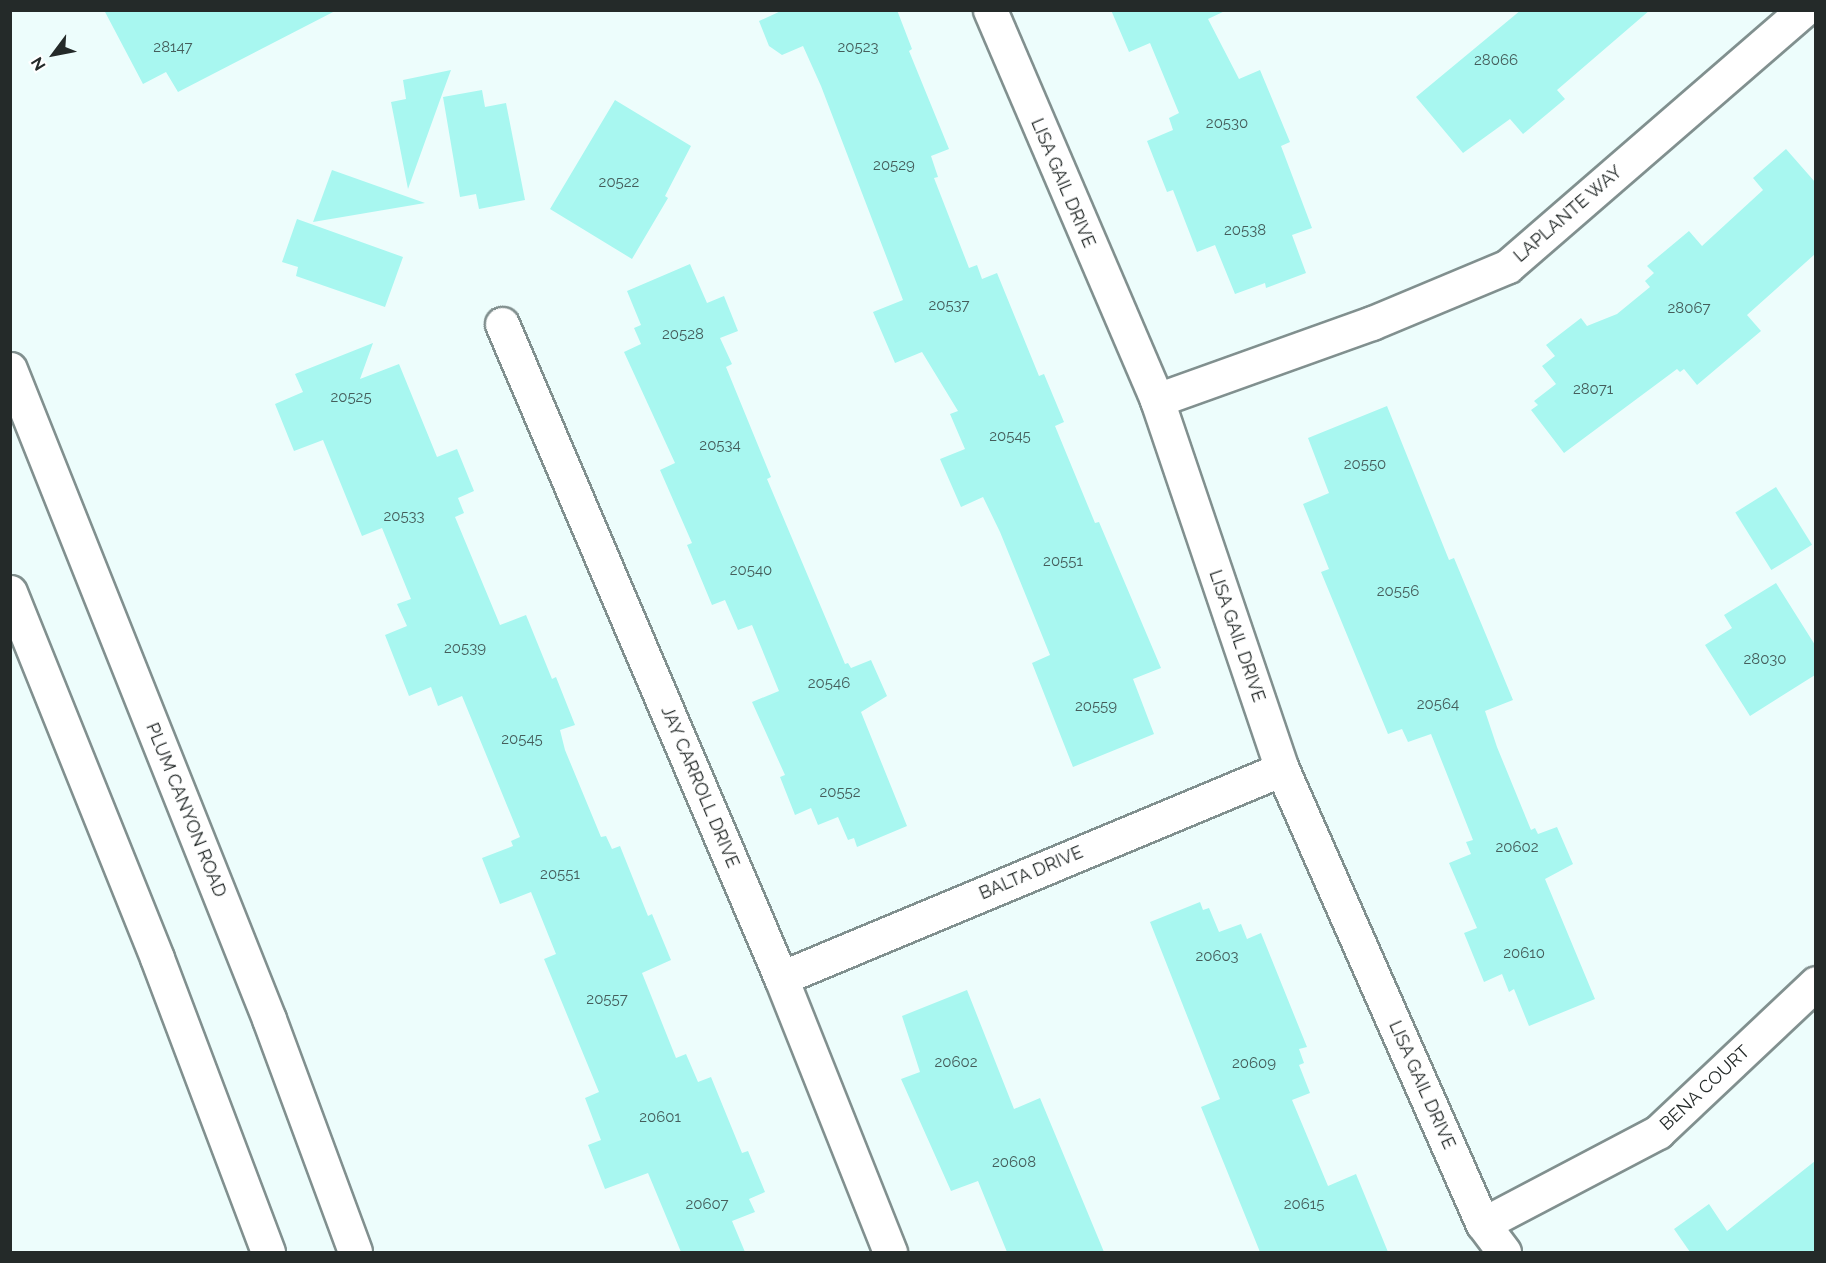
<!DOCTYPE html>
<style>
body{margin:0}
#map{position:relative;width:1826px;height:1263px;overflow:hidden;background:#edfdfc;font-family:Raleway,sans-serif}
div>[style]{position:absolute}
.building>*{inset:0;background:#a8f7f0;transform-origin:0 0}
.roads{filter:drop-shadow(2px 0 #81908f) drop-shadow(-2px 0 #81908f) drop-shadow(0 2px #81908f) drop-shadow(0 -2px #81908f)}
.minor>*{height:33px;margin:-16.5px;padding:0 16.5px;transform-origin:16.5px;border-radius:16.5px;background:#fff}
.major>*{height:33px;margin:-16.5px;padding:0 16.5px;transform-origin:16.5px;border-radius:16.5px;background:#fff}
span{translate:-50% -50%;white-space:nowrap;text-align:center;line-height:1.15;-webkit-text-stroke:5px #fff;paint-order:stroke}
.number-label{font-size:15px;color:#455d5b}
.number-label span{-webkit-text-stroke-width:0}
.street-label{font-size:18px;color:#242a29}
.frame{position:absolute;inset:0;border:12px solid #242a29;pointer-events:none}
.north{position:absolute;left:24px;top:24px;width:60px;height:60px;-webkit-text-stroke:4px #fff;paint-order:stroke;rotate:238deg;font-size:16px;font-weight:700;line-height:24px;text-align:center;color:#242a29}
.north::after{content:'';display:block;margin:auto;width:21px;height:27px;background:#242a29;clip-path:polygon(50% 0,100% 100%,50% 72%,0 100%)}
</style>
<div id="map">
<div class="building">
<div style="clip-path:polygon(104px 10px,337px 10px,178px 92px,166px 72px,143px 84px)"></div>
<div style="clip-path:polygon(783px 10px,897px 10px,912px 49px,909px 51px,949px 149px,931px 156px,938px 177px,934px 178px,969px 268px,977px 265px,982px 279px,997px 273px,1039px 376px,1044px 374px,1064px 422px,1055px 426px,1095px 523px,1099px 522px,1161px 668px,1133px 679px,1154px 734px,1073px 767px,1032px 663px,1050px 655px,1000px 532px,983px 497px,961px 507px,940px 459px,965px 449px,950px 414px,958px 411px,922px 352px,895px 363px,873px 312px,903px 300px,821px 86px,803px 46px,782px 55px,769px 46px,759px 21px)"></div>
<div style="clip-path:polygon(1111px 10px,1227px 10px,1208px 19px,1239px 79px,1260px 70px,1290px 142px,1281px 146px,1312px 228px,1292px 235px,1306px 273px,1266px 288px,1265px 283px,1235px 294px,1215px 245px,1197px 252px,1173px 190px,1167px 192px,1147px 141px,1173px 130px,1169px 118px,1179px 113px,1150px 43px,1129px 52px)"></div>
<div style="clip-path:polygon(1521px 10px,1650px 10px,1557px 90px,1565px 99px,1523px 134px,1510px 119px,1463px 153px,1416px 97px)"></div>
<div style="clip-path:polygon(451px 70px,440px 100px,408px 189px,391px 102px,406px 99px,403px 80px)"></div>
<div style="clip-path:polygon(482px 90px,485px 107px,506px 103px,525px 200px,479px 209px,476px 194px,460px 197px,443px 97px)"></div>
<div style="clip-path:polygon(615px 100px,691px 146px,665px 196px,668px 198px,632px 259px,550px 209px)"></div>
<div style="clip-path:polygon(1786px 149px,1815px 182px,1815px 254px,1747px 315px,1761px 331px,1697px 385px,1684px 369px,1680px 372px,1677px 369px,1564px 453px,1531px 410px,1538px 405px,1534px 401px,1556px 384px,1542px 366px,1555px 356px,1546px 345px,1581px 318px,1587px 326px,1617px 314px,1650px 287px,1645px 281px,1654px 273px,1647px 266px,1689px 231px,1702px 246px,1763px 190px,1753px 178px)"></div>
<div style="clip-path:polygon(332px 170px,425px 203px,313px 222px)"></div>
<div style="clip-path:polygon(297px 219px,403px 257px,385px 307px,296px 276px,298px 267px,282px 262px)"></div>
<div style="clip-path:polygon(690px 264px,707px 303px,724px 296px,738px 331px,720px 338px,732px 364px,726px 367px,771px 477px,767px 479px,845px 664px,848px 663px,851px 668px,871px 660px,887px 696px,861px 712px,907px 826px,857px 847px,854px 838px,848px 840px,838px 817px,818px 825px,811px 808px,795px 815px,780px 777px,785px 775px,752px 702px,779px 691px,752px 625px,738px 630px,725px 600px,712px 605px,687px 545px,692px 543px,660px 470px,675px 463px,624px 352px,641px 344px,634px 328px,641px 325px,627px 291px)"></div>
<div style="clip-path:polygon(373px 343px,360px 379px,399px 364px,437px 457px,457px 449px,474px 491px,458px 498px,464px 513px,455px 517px,500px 625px,526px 615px,552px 679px,556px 677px,575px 725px,560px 730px,565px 750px,601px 837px,606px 836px,612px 849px,620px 846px,648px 916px,652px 914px,671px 960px,642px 973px,676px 1058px,686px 1054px,698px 1082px,711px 1077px,742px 1153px,748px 1151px,765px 1192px,749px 1199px,755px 1212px,732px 1221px,745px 1252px,681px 1252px,648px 1173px,605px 1189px,588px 1145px,601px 1140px,585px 1098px,599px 1092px,544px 959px,556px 954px,531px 892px,500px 904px,482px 858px,513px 846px,511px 841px,520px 837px,462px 696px,438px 706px,431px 687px,409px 696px,385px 635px,407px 626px,397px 604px,411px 599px,382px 528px,362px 536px,323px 440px,294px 451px,275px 404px,303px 392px,295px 374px)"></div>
<div style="clip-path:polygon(1387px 406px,1449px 560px,1454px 558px,1513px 700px,1485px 711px,1497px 747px,1531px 830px,1535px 828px,1538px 834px,1557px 827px,1573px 864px,1545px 879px,1595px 999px,1529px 1026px,1514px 989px,1509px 992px,1502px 974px,1484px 982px,1464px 933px,1477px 928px,1449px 863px,1471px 854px,1466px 842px,1473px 840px,1431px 734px,1408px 742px,1402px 729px,1388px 734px,1321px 572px,1329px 569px,1303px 504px,1329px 493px,1308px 438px)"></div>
<div style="left:1776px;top:487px;width:68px;height:48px;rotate:58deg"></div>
<div style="clip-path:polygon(1776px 583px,1815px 645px,1815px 675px,1750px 716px,1705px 645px,1732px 628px,1724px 615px)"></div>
<div style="clip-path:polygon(1200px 902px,1203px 910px,1209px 908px,1219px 932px,1241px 924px,1247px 939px,1261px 933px,1307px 1047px,1299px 1049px,1304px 1063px,1299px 1065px,1310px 1093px,1292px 1100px,1328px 1186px,1356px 1174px,1388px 1252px,1260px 1252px,1201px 1107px,1220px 1099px,1150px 922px)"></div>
<div style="clip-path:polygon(967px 990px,1014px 1109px,1040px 1098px,1104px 1252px,1007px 1252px,978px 1181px,951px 1191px,901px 1079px,920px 1072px,902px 1016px)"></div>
<div style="clip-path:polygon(1815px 1161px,1815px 1252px,1690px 1252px,1674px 1229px,1709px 1204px,1727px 1231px)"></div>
</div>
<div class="roads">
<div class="minor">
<div style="left:990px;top:10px;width:424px;rotate:66.8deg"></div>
<div style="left:1157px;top:400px;width:390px;rotate:71.3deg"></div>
<div style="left:1282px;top:769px;width:497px;rotate:66.2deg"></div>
<div style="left:1483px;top:1224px;width:35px;rotate:53deg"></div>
<div style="left:502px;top:324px;width:711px;rotate:66.9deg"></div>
<div style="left:781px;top:978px;width:295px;rotate:68.3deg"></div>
<div style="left:1157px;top:400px;width:228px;rotate:-19.7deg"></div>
<div style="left:1372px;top:323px;width:147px;rotate:-22.7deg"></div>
<div style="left:1508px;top:266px;width:391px;rotate:-40.9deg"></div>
<div style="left:781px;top:978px;width:543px;rotate:-22.64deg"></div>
<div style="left:1483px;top:1224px;width:198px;rotate:-27.7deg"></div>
<div style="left:1658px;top:1132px;width:217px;rotate:-43.3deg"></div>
</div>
<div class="major">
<div style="left:10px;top:369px;width:700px;rotate:68.27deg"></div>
<div style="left:269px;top:1019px;width:248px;rotate:69.7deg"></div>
<div style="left:10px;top:592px;width:394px;rotate:68.1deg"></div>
<div style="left:157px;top:958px;width:314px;rotate:69.3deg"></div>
</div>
</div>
<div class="number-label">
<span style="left:173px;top:48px">28147</span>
<span style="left:858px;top:48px">20523</span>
<span style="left:1496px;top:61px">28066</span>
<span style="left:1227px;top:124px">20530</span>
<span style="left:894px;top:166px">20529</span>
<span style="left:619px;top:183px">20522</span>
<span style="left:1245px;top:231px">20538</span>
<span style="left:949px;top:306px">20537</span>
<span style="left:1689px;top:309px">28067</span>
<span style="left:683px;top:335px">20528</span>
<span style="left:1593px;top:390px">28071</span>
<span style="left:351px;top:398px">20525</span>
<span style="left:1010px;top:437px">20545</span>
<span style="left:720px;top:446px">20534</span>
<span style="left:1365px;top:465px">20550</span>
<span style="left:404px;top:517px">20533</span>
<span style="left:1063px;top:562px">20551</span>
<span style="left:751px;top:571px">20540</span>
<span style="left:1398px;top:592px">20556</span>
<span style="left:465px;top:649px">20539</span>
<span style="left:1765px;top:660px">28030</span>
<span style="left:829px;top:684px">20546</span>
<span style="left:1438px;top:705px">20564</span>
<span style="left:1096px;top:707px">20559</span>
<span style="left:522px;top:740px">20545</span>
<span style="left:840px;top:793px">20552</span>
<span style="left:1517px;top:848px">20602</span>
<span style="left:560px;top:875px">20551</span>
<span style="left:1524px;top:954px">20610</span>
<span style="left:1217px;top:957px">20603</span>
<span style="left:607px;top:1000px">20557</span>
<span style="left:956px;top:1063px">20602</span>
<span style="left:1254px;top:1064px">20609</span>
<span style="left:660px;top:1118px">20601</span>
<span style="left:1014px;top:1163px">20608</span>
<span style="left:707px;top:1205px">20607</span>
<span style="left:1304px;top:1205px">20615</span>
</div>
<div class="street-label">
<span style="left:1063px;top:183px;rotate:67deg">LISA GAIL DRIVE</span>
<span style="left:1568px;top:214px;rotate:-41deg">LAPLANTE WAY</span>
<span style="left:1237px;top:636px;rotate:71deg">LISA GAIL DRIVE</span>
<span style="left:700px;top:787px;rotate:67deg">JAY CARROLL DRIVE</span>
<span style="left:186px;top:810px;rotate:68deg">PLUM CANYON ROAD</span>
<span style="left:1031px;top:873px;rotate:-23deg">BALTA DRIVE</span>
<span style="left:1422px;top:1085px;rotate:66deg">LISA GAIL DRIVE</span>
<span style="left:1705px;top:1088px;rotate:-43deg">BENA COURT</span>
</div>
<div class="frame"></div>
<div class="north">N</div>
</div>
